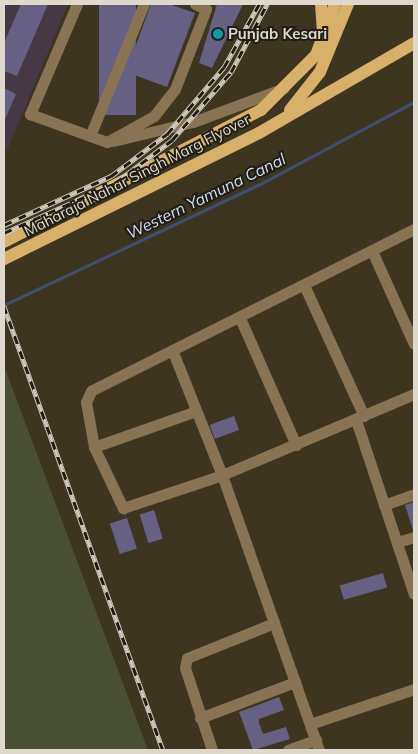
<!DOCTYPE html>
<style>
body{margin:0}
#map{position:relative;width:418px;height:754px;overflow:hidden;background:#3e3521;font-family:Mulish,sans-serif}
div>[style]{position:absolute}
.industrial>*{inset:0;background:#473845}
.green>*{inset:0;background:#494f35}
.stream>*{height:2.5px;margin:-1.25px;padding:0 1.25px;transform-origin:1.25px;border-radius:1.25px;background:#3e4f70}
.building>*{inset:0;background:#676085;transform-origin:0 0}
.minor>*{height:11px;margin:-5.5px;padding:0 5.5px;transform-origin:5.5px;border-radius:5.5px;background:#887453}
.major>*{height:12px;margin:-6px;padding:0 6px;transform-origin:6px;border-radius:6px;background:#d9b06a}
.rail>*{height:4.5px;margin-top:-2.25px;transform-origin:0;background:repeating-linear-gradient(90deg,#211d14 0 8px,#cec8bb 0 16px);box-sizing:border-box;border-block:1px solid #cec8bb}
.dots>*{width:14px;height:14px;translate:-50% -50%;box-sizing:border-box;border:2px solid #211d14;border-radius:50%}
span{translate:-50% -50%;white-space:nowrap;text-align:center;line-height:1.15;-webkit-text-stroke:4px #211d14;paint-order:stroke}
.poi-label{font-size:15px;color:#dfd9cd;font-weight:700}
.left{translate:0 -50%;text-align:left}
.street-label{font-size:15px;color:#dfd9cd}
.water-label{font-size:16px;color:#d2dff7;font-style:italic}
.frame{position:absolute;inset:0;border:5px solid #dfd9cd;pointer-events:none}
</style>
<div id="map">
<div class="industrial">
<div style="clip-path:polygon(4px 4px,68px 4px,7px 151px,4px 150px)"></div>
</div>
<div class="green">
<div style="clip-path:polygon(4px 366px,148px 750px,4px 750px)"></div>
</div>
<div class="stream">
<div style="left:4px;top:305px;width:288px;rotate:-25.3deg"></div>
<div style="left:264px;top:182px;width:170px;rotate:-28.1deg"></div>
</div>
<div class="building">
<div style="clip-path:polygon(21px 4px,48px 4px,17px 76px,4px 71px,4px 43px)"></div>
<div style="left:99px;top:4px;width:37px;height:111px"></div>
<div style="clip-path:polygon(151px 4px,169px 4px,195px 13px,167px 87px,126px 72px)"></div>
<div style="clip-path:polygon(217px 4px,243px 4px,212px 68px,199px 63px)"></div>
<div style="clip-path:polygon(4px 88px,16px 94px,4px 122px)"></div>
<div style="left:234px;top:416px;width:15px;height:26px;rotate:70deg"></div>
<div style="clip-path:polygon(414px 502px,414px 530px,413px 530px,405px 505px)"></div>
<div style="left:154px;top:510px;width:30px;height:15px;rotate:73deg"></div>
<div style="left:127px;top:518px;width:32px;height:18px;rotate:72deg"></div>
<div style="left:383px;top:573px;width:15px;height:45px;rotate:74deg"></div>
<div style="clip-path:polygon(279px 697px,284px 710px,259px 719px,259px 723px,263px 734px,286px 727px,290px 739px,253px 750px,239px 712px)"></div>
</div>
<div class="minor">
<div style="left:77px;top:4px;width:120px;rotate:113.1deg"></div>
<div style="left:30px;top:114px;width:82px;rotate:20deg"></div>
<div style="left:107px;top:142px;width:54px;rotate:-29deg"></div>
<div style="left:154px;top:116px;width:34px;rotate:-52deg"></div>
<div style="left:175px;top:89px;width:86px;rotate:-68.8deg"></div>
<div style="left:206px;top:9px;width:12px;rotate:-156deg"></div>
<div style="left:90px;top:136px;width:143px;rotate:-67.8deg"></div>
<div style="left:113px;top:141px;width:82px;rotate:-13.4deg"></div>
<div style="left:193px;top:122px;width:97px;rotate:-20.5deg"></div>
<div style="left:414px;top:229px;width:361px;rotate:153.4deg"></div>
<div style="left:91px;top:391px;width:12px;rotate:114deg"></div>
<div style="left:86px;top:402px;width:46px;rotate:79.9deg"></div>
<div style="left:94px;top:447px;width:68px;rotate:64.6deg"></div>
<div style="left:123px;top:508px;width:104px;rotate:-18.4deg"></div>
<div style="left:222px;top:475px;width:208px;rotate:-22.9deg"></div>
<div style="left:372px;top:251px;width:102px;rotate:65.7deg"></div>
<div style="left:304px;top:285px;width:144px;rotate:65.4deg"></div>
<div style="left:240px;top:318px;width:139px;rotate:66.2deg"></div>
<div style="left:173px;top:352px;width:132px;rotate:68.3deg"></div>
<div style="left:222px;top:475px;width:292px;rotate:70.6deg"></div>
<div style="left:356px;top:420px;width:183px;rotate:71.6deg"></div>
<div style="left:94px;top:447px;width:108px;rotate:-19.4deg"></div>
<div style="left:384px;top:505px;width:32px;rotate:-20deg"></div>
<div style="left:397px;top:542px;width:18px;rotate:-16deg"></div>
<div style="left:200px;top:718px;width:102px;rotate:-20.8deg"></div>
<div style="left:310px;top:724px;width:110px;rotate:-18.6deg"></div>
<div style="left:212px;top:750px;width:86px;rotate:-108.2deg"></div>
<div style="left:185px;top:668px;width:10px;rotate:-79deg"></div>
<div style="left:187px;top:658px;width:94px;rotate:-21.9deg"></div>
<div style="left:288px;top:750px;width:30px;rotate:-20deg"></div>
</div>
<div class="major">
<div style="left:321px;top:4px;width:26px;rotate:86deg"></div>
<div style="left:290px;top:110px;width:48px;rotate:-51.7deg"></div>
<div style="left:320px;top:72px;width:74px;rotate:-67.6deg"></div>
<div style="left:4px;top:242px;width:289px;rotate:-27.2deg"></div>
<div style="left:261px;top:110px;width:78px;rotate:-45deg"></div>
<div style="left:316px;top:55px;width:54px;rotate:-69.6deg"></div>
<div style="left:4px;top:259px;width:284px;rotate:-26.3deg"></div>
<div style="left:259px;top:133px;width:179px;rotate:-30.1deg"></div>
</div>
<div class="rail">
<div style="left:4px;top:225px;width:118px;rotate:-24.6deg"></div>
<div style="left:111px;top:176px;width:70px;rotate:-36.9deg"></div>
<div style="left:167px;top:134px;width:88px;rotate:-49.6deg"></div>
<div style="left:224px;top:67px;width:72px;rotate:-60.9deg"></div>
<div style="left:4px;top:233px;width:122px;rotate:-24.2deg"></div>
<div style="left:115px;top:183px;width:71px;rotate:-37deg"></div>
<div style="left:172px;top:140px;width:90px;rotate:-49.1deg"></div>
<div style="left:231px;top:72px;width:77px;rotate:-62.1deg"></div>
<div style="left:4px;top:306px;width:472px;rotate:70.3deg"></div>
</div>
<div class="dots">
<div style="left:218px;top:34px;background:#0f9aa8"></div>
</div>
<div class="poi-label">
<span class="left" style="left:228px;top:34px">Punjab Kesari</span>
</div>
<div class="street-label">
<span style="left:137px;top:175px;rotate:-27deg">Maharaja Nahar Singh Marg Flyover</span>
</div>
<div class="water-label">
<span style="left:206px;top:196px;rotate:-26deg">Western Yamuna Canal</span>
</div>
<div class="frame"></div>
</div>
